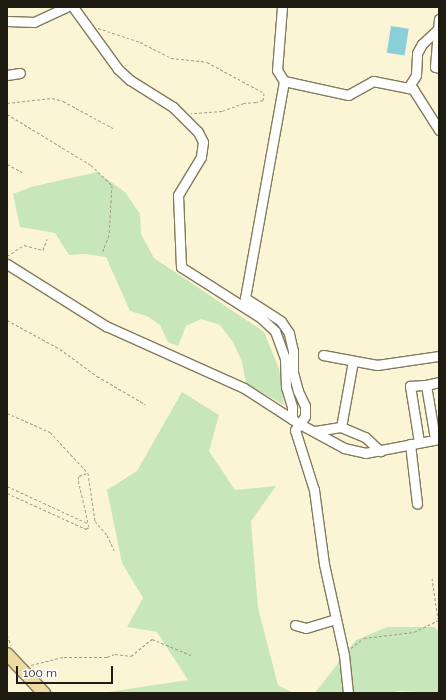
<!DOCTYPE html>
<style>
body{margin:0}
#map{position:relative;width:446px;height:700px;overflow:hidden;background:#fcf5d5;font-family:Raleway,sans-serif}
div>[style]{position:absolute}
.green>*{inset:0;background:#c7e6ba}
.water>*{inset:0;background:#8bcfda;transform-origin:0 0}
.path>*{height:1px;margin-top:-0.5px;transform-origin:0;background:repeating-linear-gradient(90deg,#a19c85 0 3px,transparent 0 5px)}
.roads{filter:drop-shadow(1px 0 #827b5e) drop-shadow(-1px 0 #827b5e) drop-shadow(0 1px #827b5e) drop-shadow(0 -1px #827b5e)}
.minor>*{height:9px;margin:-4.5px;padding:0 4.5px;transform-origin:4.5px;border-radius:4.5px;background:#fff}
.major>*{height:12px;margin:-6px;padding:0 6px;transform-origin:6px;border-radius:6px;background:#eddba1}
span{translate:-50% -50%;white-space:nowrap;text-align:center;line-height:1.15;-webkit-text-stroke:4px #fff;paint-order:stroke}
.frame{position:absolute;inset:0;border:8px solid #1f1d11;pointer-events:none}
.scale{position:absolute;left:16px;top:666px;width:97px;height:18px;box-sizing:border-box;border:2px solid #1f1d11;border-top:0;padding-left:5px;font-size:12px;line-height:14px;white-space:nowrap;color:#1f1d11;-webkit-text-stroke:3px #fff;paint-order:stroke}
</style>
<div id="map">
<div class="green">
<div style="clip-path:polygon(97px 172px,125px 192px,140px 214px,141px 234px,154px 258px,264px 332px,279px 369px,284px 405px,246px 383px,242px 362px,233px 342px,220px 325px,201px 319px,186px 326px,178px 346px,168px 342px,160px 325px,147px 316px,130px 311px,106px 257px,85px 254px,69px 255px,55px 233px,20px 227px,13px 194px,31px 187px)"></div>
<div style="clip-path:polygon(182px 392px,219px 415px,209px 451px,235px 490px,276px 486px,251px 521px,258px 608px,278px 685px,293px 693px,102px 693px,188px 680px,157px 632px,127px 627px,143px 598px,122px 563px,107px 490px,137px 471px)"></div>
<div style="clip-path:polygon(387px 627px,434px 627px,439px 631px,439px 693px,397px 691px,396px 693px,315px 693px,356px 640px)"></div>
</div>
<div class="water">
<div style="left:391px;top:26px;width:18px;height:27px;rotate:9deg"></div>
</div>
<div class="path">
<div style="left:98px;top:28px;width:44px;rotate:18.4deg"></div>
<div style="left:140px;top:42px;width:35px;rotate:27deg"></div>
<div style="left:171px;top:58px;width:36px;rotate:6deg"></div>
<div style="left:207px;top:62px;width:65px;rotate:28.5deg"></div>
<div style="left:264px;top:93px;width:7px;rotate:98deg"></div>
<div style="left:263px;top:100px;width:7px;rotate:164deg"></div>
<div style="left:256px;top:102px;width:12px;rotate:175deg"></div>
<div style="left:244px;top:103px;width:23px;rotate:160deg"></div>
<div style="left:222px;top:111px;width:31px;rotate:176deg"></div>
<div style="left:7px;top:103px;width:45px;rotate:-6.3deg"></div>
<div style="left:52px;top:98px;width:11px;rotate:15deg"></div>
<div style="left:63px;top:101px;width:57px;rotate:28.4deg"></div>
<div style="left:7px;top:114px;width:98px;rotate:31.3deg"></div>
<div style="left:91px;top:165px;width:29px;rotate:44deg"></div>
<div style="left:112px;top:185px;width:50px;rotate:93.4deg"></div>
<div style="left:109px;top:235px;width:19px;rotate:111deg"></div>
<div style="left:7px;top:164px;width:17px;rotate:28deg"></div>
<div style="left:7px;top:256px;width:20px;rotate:-33deg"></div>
<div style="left:24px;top:245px;width:20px;rotate:15deg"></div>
<div style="left:43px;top:250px;width:12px;rotate:-70deg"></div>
<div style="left:7px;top:320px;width:60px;rotate:28.7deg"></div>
<div style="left:60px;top:349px;width:46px;rotate:36.1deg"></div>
<div style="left:97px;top:376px;width:56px;rotate:30.3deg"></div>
<div style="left:7px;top:413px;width:47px;rotate:23.8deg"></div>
<div style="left:50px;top:432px;width:56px;rotate:47.2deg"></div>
<div style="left:88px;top:473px;width:49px;rotate:81.7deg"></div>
<div style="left:95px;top:521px;width:18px;rotate:49deg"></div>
<div style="left:107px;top:535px;width:17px;rotate:65deg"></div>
<div style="left:7px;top:486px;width:88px;rotate:24.8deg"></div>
<div style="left:7px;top:493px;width:87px;rotate:24.5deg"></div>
<div style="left:86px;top:529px;width:4px;rotate:-34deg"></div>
<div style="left:89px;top:527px;width:49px;rotate:-102.9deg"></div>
<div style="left:78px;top:479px;width:3px;rotate:-72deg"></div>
<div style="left:79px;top:476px;width:9px;rotate:-21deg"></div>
<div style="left:432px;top:578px;width:41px;rotate:81.7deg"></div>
<div style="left:7px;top:635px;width:11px;rotate:68deg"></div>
<div style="left:351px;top:648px;width:16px;rotate:-38deg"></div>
<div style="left:364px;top:638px;width:50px;rotate:-6.8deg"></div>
<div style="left:414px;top:632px;width:28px;rotate:-26deg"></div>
<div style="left:31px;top:665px;width:34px;rotate:-14deg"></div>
<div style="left:64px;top:657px;width:43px"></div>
<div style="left:107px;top:657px;width:9px;rotate:-21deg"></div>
<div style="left:115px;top:654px;width:16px;rotate:7deg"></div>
<div style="left:131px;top:656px;width:27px;rotate:-39deg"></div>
<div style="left:152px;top:639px;width:42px;rotate:22.3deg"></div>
</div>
<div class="roads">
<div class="minor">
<div style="left:73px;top:7px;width:77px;rotate:54deg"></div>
<div style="left:118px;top:69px;width:16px;rotate:43deg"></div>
<div style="left:130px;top:80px;width:51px;rotate:32.1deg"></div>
<div style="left:173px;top:107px;width:35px;rotate:45deg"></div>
<div style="left:198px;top:132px;width:11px;rotate:63deg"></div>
<div style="left:203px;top:142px;width:15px;rotate:98deg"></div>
<div style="left:201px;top:157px;width:44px;rotate:121.2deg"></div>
<div style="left:178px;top:195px;width:72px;rotate:87.6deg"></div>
<div style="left:181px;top:267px;width:95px;rotate:32.5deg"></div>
<div style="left:261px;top:318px;width:19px;rotate:43deg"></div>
<div style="left:275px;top:331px;width:29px;rotate:70deg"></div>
<div style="left:285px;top:358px;width:29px;rotate:88deg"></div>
<div style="left:286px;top:387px;width:21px;rotate:73deg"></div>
<div style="left:292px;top:407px;width:12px;rotate:90deg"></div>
<div style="left:282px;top:7px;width:63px;rotate:94.5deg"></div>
<div style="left:277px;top:70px;width:13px;rotate:58deg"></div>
<div style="left:439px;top:19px;width:48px;rotate:94.8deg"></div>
<div style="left:435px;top:67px;width:4px;rotate:14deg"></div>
<div style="left:7px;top:21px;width:27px;rotate:2deg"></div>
<div style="left:34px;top:22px;width:35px;rotate:-25deg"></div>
<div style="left:7px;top:75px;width:13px;rotate:-9deg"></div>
<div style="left:408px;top:88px;width:15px;rotate:-58deg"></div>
<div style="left:416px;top:75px;width:22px;rotate:-87deg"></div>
<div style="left:417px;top:53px;width:10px;rotate:-61deg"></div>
<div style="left:422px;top:44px;width:22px;rotate:-43deg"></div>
<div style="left:7px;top:264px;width:117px;rotate:32.1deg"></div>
<div style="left:106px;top:326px;width:151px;rotate:24.2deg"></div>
<div style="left:244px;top:388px;width:64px;rotate:32.9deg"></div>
<div style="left:298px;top:423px;width:52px;rotate:28.5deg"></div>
<div style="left:344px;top:448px;width:22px;rotate:13deg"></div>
<div style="left:365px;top:453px;width:75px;rotate:-10.7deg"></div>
<div style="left:323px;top:355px;width:55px;rotate:10.5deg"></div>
<div style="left:377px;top:365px;width:63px;rotate:-8.3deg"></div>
<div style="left:426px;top:385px;width:13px;rotate:-13deg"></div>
<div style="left:341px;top:427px;width:26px;rotate:23deg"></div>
<div style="left:365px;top:437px;width:21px;rotate:43deg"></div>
<div style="left:315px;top:431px;width:26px;rotate:-9deg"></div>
<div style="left:341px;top:427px;width:67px;rotate:-79.7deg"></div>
<div style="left:419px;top:442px;width:57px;rotate:-99.1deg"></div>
<div style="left:410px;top:386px;width:16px;rotate:-4deg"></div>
<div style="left:426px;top:385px;width:55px;rotate:80.5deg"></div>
<div style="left:410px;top:444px;width:60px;rotate:83.3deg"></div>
<div style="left:295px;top:625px;width:11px;rotate:15deg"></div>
<div style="left:306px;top:628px;width:31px;rotate:-17deg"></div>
<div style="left:348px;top:693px;width:38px;rotate:-96deg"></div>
<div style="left:344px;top:655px;width:93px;rotate:-102.4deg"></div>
<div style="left:324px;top:564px;width:75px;rotate:-97.7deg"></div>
<div style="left:314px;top:490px;width:63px;rotate:-107.6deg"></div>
<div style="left:295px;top:430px;width:17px;rotate:-54deg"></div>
<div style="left:305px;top:416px;width:10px;rotate:-90deg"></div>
<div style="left:305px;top:406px;width:17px;rotate:-115deg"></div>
<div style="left:298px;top:391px;width:20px;rotate:-105deg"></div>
<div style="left:293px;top:372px;width:21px;rotate:-90deg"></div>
<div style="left:293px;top:351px;width:18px;rotate:-103deg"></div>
<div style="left:289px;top:333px;width:14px;rotate:-124deg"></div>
<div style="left:281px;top:321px;width:43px;rotate:-147.4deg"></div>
<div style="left:245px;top:298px;width:220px;rotate:-79.8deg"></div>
<div style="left:284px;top:81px;width:66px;rotate:12.3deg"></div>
<div style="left:348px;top:95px;width:29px;rotate:-29deg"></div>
<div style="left:373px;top:81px;width:41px;rotate:11.3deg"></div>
<div style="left:413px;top:89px;width:49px;rotate:57.6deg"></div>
</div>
<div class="major">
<div style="left:7px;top:654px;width:54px;rotate:46.5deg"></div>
</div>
</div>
<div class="frame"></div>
<div class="scale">100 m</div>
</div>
